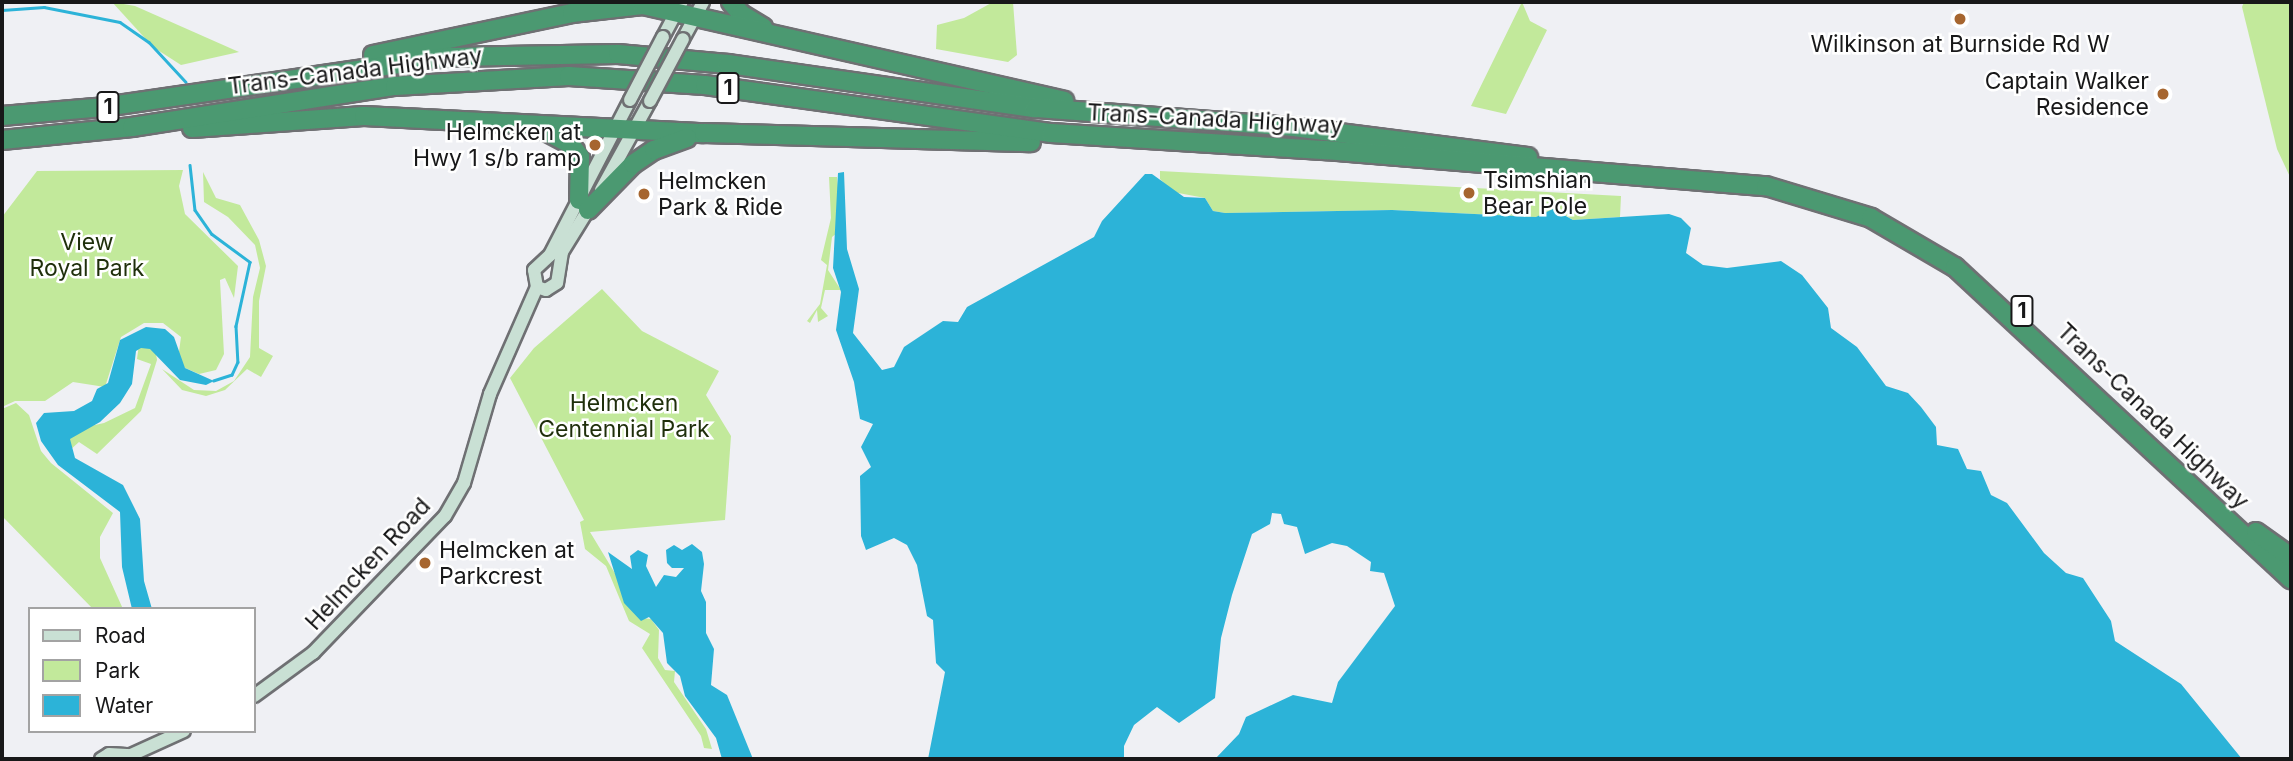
<!DOCTYPE html>
<style>
body{margin:0}
#map{position:relative;width:2293px;height:761px;overflow:hidden;background:#eff0f4;font-family:Inter,sans-serif}
div>[style]{position:absolute}
.green>*{inset:0;background:#c2e99b}
.water>*{inset:0;background:#2cb3d8}
.stream>*{height:2.5px;margin:-1.25px;padding:0 1.25px;transform-origin:1.25px;border-radius:1.25px;background:#2cb3d8}
.roads{filter:drop-shadow(2px 0 #6f7073) drop-shadow(-2px 0 #6f7073) drop-shadow(0 2px #6f7073) drop-shadow(0 -2px #6f7073)}
.secondary>*{height:12px;margin:-6px;padding:0 6px;transform-origin:6px;border-radius:6px;background:#c9e0d4}
.motorway>*{height:18px;margin:-9px;padding:0 9px;transform-origin:9px;border-radius:9px;background:#4b9971}
.bridges{filter:drop-shadow(2px 0 #6f7073) drop-shadow(-2px 0 #6f7073) drop-shadow(0 2px #6f7073) drop-shadow(0 -2px #6f7073)}
.secondary-bridge>*{height:12px;margin:-6px;padding:0 6px;transform-origin:6px;border-radius:6px;background:#c9e0d4}
.dots>*{width:19px;height:19px;translate:-50% -50%;box-sizing:border-box;border:4px solid #fff;border-radius:50%}
span{translate:-50% -50%;white-space:nowrap;text-align:center;line-height:1.15;-webkit-text-stroke:5px #fff;paint-order:stroke}
.shield-label span{padding:2px 5px;background:#fff;border:2px solid;border-radius:5px;-webkit-text-stroke-width:0}
.shield-label{font-size:21px;color:#181819;font-weight:700}
.poi-label{font-size:23px;color:#181819}
.right{translate:-100% -50%;text-align:right}
.left{translate:0 -50%;text-align:left}
.street-label{font-size:23px;color:#181819}
.park-label{font-size:23px;color:#1f2f0b}
.frame{position:absolute;inset:0;border:4px solid #181819;pointer-events:none}
.legend{position:absolute;left:28px;top:607px;width:228px;height:126px;box-sizing:border-box;background:#fff;border:2px solid #a3a3a3;margin:0;padding:9px 12px;list-style:none;font-size:21px;color:#181819}
.legend li{display:flex;align-items:center;gap:14px;height:35px}
.legend b{width:35px;border:2px solid #a3a3a3}
</style>
<div id="map">
<div class="green">
<div style="clip-path:polygon(112px 2px,135px 6px,239px 52px,181px 65px,153px 47px)"></div>
<div style="clip-path:polygon(993px 2px,1013px 2px,1017px 55px,1008px 62px,936px 49px,937px 25px,964px 18px)"></div>
<div style="clip-path:polygon(1522px 2px,1530px 21px,1547px 30px,1506px 114px,1471px 106px)"></div>
<div style="clip-path:polygon(2244px 2px,2291px 2px,2291px 179px,2277px 149px,2242px 7px)"></div>
<div style="clip-path:polygon(183px 170px,179px 186px,185px 214px,238px 266px,234px 298px,225px 278px,220px 280px,224px 354px,216px 370px,199px 374px,183px 367px,178px 359px,181px 337px,163px 323px,144px 323px,121px 337px,105px 387px,73px 382px,45px 401px,15px 401px,2px 407px,2px 217px,37px 171px)"></div>
<div style="clip-path:polygon(1160px 171px,1621px 196px,1620px 217px,1573px 220px,1560px 212px,1536px 217px,1392px 210px,1225px 213px,1213px 211px,1205px 198px,1173px 192px,1160px 179px)"></div>
<div style="clip-path:polygon(203px 172px,216px 198px,240px 205px,259px 240px,266px 266px,259px 301px,259px 348px,273px 356px,261px 377px,247px 369px,225px 390px,206px 396px,182px 390px,162px 369px,194px 390px,216px 391px,234px 381px,250px 357px,253px 297px,260px 268px,255px 245px,228px 217px,204px 202px)"></div>
<div style="clip-path:polygon(829px 177px,837px 177px,842px 229px,832px 237px,828px 270px,841px 290px,825px 290px,821px 308px,828px 316px,818px 322px,817px 310px,810px 323px,807px 321px,820px 304px,827px 265px,821px 260px,831px 218px)"></div>
<div style="clip-path:polygon(602px 289px,642px 331px,719px 371px,706px 395px,731px 436px,725px 520px,590px 532px,642px 618px,651px 619px,659px 630px,658px 658px,665px 670px,675px 671px,674px 682px,706px 729px,712px 749px,704px 748px,701px 736px,642px 648px,650px 634px,629px 621px,606px 566px,585px 549px,580px 522px,584px 520px,510px 378px,534px 348px)"></div>
<div style="clip-path:polygon(139px 344px,155px 348px,157px 360px,141px 411px,97px 454px,79px 442px,70px 450px,59px 433px,104px 423px,135px 408px,151px 364px,137px 359px)"></div>
<div style="clip-path:polygon(16px 403px,29px 415px,41px 451px,51px 463px,113px 513px,100px 537px,100px 558px,123px 609px,93px 609px,2px 516px,2px 409px)"></div>
</div>
<div class="water">
<div style="clip-path:polygon(844px 172px,847px 249px,859px 289px,853px 333px,882px 370px,894px 367px,904px 347px,943px 321px,958px 322px,967px 307px,1094px 237px,1102px 221px,1145px 174px,1152px 174px,1184px 197px,1205px 198px,1213px 211px,1225px 213px,1392px 210px,1536px 217px,1553px 209px,1573px 220px,1669px 214px,1681px 218px,1691px 228px,1686px 253px,1703px 265px,1727px 268px,1781px 261px,1802px 275px,1828px 308px,1831px 328px,1857px 347px,1886px 386px,1908px 393px,1921px 407px,1936px 427px,1937px 445px,1958px 449px,1967px 469px,1981px 471px,1991px 495px,2007px 503px,2044px 553px,2066px 573px,2083px 578px,2111px 621px,2115px 641px,2181px 684px,2242px 759px,1215px 759px,1239px 734px,1246px 717px,1293px 695px,1332px 703px,1338px 682px,1395px 606px,1384px 573px,1370px 571px,1371px 562px,1347px 546px,1332px 543px,1305px 554px,1297px 527px,1284px 524px,1281px 514px,1272px 513px,1270px 524px,1252px 534px,1232px 595px,1221px 638px,1215px 698px,1179px 723px,1157px 707px,1134px 725px,1124px 746px,1124px 759px,928px 759px,945px 672px,936px 663px,933px 620px,927px 616px,917px 565px,907px 545px,894px 538px,866px 550px,861px 536px,860px 476px,871px 467px,861px 447px,873px 424px,860px 419px,854px 382px,836px 330px,841px 292px,833px 268px,838px 173px)"></div>
<div style="clip-path:polygon(146px 327px,165px 329px,174px 337px,185px 368px,214px 381px,206px 385px,180px 380px,150px 349px,141px 348px,136px 351px,132px 384px,120px 403px,100px 422px,70px 439px,75px 458px,123px 485px,140px 519px,144px 581px,152px 609px,132px 609px,122px 567px,120px 512px,58px 465px,41px 441px,36px 423px,44px 413px,74px 411px,92px 401px,97px 389px,108px 383px,120px 340px)"></div>
<div style="clip-path:polygon(692px 544px,702px 552px,704px 564px,701px 591px,706px 602px,706px 633px,714px 649px,711px 685px,727px 695px,753px 759px,722px 759px,716px 738px,685px 696px,680px 676px,667px 663px,663px 633px,649px 617px,641px 621px,624px 603px,608px 552px,632px 569px,630px 556px,638px 550px,648px 555px,646px 566px,656px 587px,664px 575px,676px 577px,684px 568px,672px 568px,667px 563px,666px 550px,674px 545px,682px 550px)"></div>
</div>
<div class="stream">
<div style="left:2px;top:10px;width:42px;rotate:-4.1deg"></div>
<div style="left:44px;top:7px;width:77px;rotate:11.2deg"></div>
<div style="left:120px;top:22px;width:35px;rotate:35deg"></div>
<div style="left:149px;top:42px;width:54px;rotate:47.2deg"></div>
<div style="left:190px;top:165px;width:45px;rotate:83.7deg"></div>
<div style="left:195px;top:210px;width:29px;rotate:55deg"></div>
<div style="left:212px;top:234px;width:47px;rotate:36.4deg"></div>
<div style="left:250px;top:262px;width:66px;rotate:102.3deg"></div>
<div style="left:236px;top:326px;width:36px;rotate:87deg"></div>
<div style="left:238px;top:362px;width:14px;rotate:115deg"></div>
<div style="left:232px;top:375px;width:19px;rotate:162deg"></div>
</div>
<div class="roads">
<div class="secondary">
<div style="left:663px;top:37px;width:40px;rotate:-62deg"></div>
<div style="left:683px;top:39px;width:42px;rotate:-61.6deg"></div>
<div style="left:601px;top:190px;width:102px;rotate:-61.2deg"></div>
<div style="left:591px;top:205px;width:55px;rotate:121.7deg"></div>
<div style="left:562px;top:252px;width:31px;rotate:99deg"></div>
<div style="left:557px;top:283px;width:13px;rotate:148deg"></div>
<div style="left:546px;top:290px;width:9px;rotate:-162deg"></div>
<div style="left:537px;top:287px;width:17px;rotate:-100deg"></div>
<div style="left:534px;top:270px;width:22px;rotate:-43deg"></div>
<div style="left:550px;top:255px;width:174px;rotate:-62.7deg"></div>
<div style="left:254px;top:696px;width:73px;rotate:-36.1deg"></div>
<div style="left:313px;top:653px;width:190px;rotate:-46.1deg"></div>
<div style="left:445px;top:516px;width:38px;rotate:-60deg"></div>
<div style="left:464px;top:483px;width:93px;rotate:-73.7deg"></div>
<div style="left:490px;top:394px;width:117px;rotate:-66.3deg"></div>
<div style="left:101px;top:759px;width:9px;rotate:-32deg"></div>
<div style="left:109px;top:754px;width:22px;rotate:3deg"></div>
<div style="left:131px;top:755px;width:58px;rotate:-24.4deg"></div>
</div>
<div class="motorway">
<div style="left:731px;top:2px;width:16px;rotate:50deg"></div>
<div style="left:741px;top:14px;width:26px;rotate:31deg"></div>
<div style="left:373px;top:55px;width:203px;rotate:-11.9deg"></div>
<div style="left:572px;top:13px;width:71px;rotate:-6.4deg"></div>
<div style="left:643px;top:5px;width:432px;rotate:12.8deg"></div>
<div style="left:2px;top:116px;width:102px;rotate:-5deg"></div>
<div style="left:104px;top:107px;width:348px;rotate:-8.3deg"></div>
<div style="left:448px;top:57px;width:170px;rotate:-1deg"></div>
<div style="left:618px;top:54px;width:110px;rotate:5.2deg"></div>
<div style="left:728px;top:64px;width:310px;rotate:8.2deg"></div>
<div style="left:1035px;top:108px;width:259px;rotate:4.2deg"></div>
<div style="left:1293px;top:127px;width:237px;rotate:7.3deg"></div>
<div style="left:192px;top:128px;width:172px;rotate:-4deg"></div>
<div style="left:364px;top:116px;width:340px;rotate:2.9deg"></div>
<div style="left:704px;top:133px;width:327px;rotate:1.6deg"></div>
<div style="left:540px;top:128px;width:34px;rotate:28deg"></div>
<div style="left:570px;top:144px;width:16px;rotate:52deg"></div>
<div style="left:580px;top:157px;width:43px;rotate:91.3deg"></div>
<div style="left:2px;top:140px;width:131px;rotate:-5.7deg"></div>
<div style="left:132px;top:127px;width:266px;rotate:-8.9deg"></div>
<div style="left:395px;top:86px;width:174px;rotate:-3.3deg"></div>
<div style="left:569px;top:76px;width:136px;rotate:3.8deg"></div>
<div style="left:705px;top:85px;width:350px;rotate:7.9deg"></div>
<div style="left:1052px;top:133px;width:274px;rotate:3.6deg"></div>
<div style="left:1325px;top:150px;width:442px;rotate:4.7deg"></div>
<div style="left:1766px;top:186px;width:110px;rotate:16.9deg"></div>
<div style="left:1871px;top:218px;width:97px;rotate:30.3deg"></div>
<div style="left:1955px;top:267px;width:459px;rotate:42.9deg"></div>
<div style="left:588px;top:210px;width:64px;rotate:-45.6deg"></div>
<div style="left:633px;top:164px;width:25px;rotate:-34deg"></div>
<div style="left:654px;top:150px;width:35px;rotate:-20deg"></div>
<div style="left:2256px;top:532px;width:43px;rotate:35.5deg"></div>
</div>
</div>
<div class="bridges">
<div class="secondary-bridge">
<div style="left:630px;top:100px;width:71px;rotate:-62.4deg"></div>
<div style="left:650px;top:101px;width:70px;rotate:-62deg"></div>
</div>
</div>
<div class="dots">
<div style="left:1960px;top:19px;background:#a6652f"></div>
<div style="left:2163px;top:94px;background:#a6652f"></div>
<div style="left:595px;top:145px;background:#a6652f"></div>
<div style="left:1469px;top:193px;background:#a6652f"></div>
<div style="left:644px;top:194px;background:#a6652f"></div>
<div style="left:425px;top:563px;background:#a6652f"></div>
</div>
<div class="shield-label">
<span style="left:728px;top:88px">1</span>
<span style="left:108px;top:107px">1</span>
<span style="left:2022px;top:311px">1</span>
</div>
<div class="poi-label">
<span style="left:1960px;top:44px">Wilkinson at Burnside Rd W</span>
<span class="right" style="left:2149px;top:94px">Captain Walker<br>Residence</span>
<span class="right" style="left:581px;top:145px">Helmcken at<br>Hwy 1 s/b ramp</span>
<span class="left" style="left:1483px;top:193px">Tsimshian<br>Bear Pole</span>
<span class="left" style="left:658px;top:194px">Helmcken<br>Park &amp; Ride</span>
<span class="left" style="left:439px;top:563px">Helmcken at<br>Parkcrest</span>
</div>
<div class="street-label">
<span style="left:355px;top:71px;rotate:-7deg">Trans-Canada Highway</span>
<span style="left:1215px;top:119px;rotate:3deg">Trans-Canada Highway</span>
<span style="left:2153px;top:416px;rotate:44deg">Trans-Canada Highway</span>
<span style="left:368px;top:564px;rotate:-47deg">Helmcken Road</span>
</div>
<div class="park-label">
<span style="left:87px;top:255px">View<br>Royal Park</span>
<span style="left:624px;top:416px">Helmcken<br>Centennial Park</span>
</div>
<div class="frame"></div>
<ul class="legend">
<li><b style="height:9px;background:#c9e0d4"></b>Road</li>
<li><b style="height:19px;background:#c2e99b"></b>Park</li>
<li><b style="height:19px;background:#2cb3d8"></b>Water</li>
</ul>
</div>
